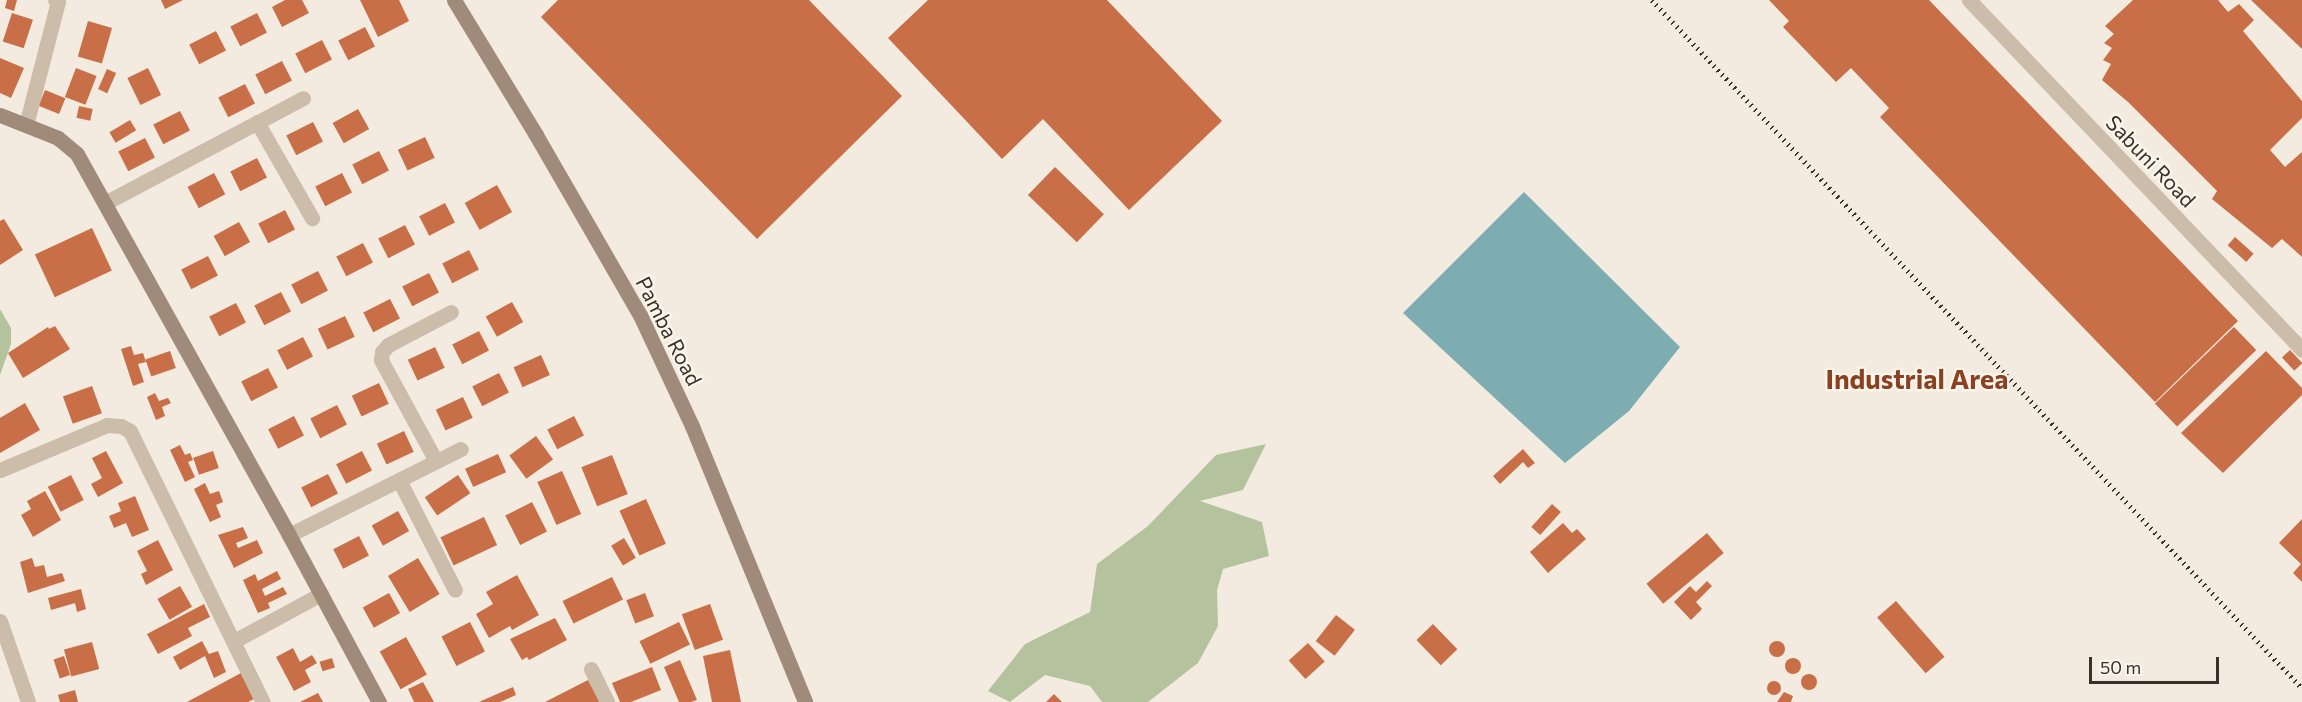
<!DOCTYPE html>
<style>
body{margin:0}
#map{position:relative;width:2302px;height:702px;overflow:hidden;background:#f3ebdf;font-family:Commissioner,sans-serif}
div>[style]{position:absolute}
.green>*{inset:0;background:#b4c39e}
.water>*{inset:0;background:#7dacb1}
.building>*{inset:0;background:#c86f48;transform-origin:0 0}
.round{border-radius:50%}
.street>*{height:15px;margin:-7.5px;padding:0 7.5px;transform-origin:7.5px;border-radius:7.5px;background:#ccbcaa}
.secondary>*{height:15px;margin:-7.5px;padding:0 7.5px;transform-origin:7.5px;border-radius:7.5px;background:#a08b7b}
.rail>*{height:4.5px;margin-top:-2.25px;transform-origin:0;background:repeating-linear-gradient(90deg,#39302a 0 1.5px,transparent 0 6px)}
span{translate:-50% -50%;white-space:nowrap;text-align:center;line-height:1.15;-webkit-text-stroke:4.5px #fbf5ec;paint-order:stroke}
.street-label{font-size:21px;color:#39302a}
.district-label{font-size:27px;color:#8a4121;font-weight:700}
.scale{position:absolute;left:2089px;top:657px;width:130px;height:27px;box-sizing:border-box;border:3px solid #39302a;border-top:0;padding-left:8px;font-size:18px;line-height:21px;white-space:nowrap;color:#39302a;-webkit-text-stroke:4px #fbf5ec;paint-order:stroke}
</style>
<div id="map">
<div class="green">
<div style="clip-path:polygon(0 309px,11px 328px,11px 344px,0 375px)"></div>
<div style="clip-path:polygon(1266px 444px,1243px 490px,1200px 501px,1262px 522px,1269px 556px,1223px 569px,1217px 590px,1218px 626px,1198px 663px,1148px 702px,1102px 702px,1090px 686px,1045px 675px,1010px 702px,988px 691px,1025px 644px,1090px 612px,1097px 564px,1148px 526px,1216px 455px)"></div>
</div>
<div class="water">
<div style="clip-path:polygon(1524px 192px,1680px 347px,1629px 411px,1565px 463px,1403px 313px)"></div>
</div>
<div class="building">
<div style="clip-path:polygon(7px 0,17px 0,14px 11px,5px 8px)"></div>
<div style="clip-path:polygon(161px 0,183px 0,165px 9px)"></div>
<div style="clip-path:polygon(285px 0,302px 0,309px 13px,282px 27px,272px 7px)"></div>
<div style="clip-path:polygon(360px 0,399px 0,409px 21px,378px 37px)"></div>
<div style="clip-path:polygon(558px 0,809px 0,902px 96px,757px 239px,541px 17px)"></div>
<div style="clip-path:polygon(928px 0,1107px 0,1222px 121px,1129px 210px,1043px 119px,1002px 159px,888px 38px)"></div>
<div style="clip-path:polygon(1769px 0,1929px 0,2238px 321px,2155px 402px,1880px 117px,1889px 108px,1851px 68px,1836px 82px,1783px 27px,1789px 21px)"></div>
<div style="clip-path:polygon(2133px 0,2218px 0,2228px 12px,2239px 4px,2254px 20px,2243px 31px,2302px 101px,2302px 118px,2270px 150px,2285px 167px,2302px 152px,2302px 257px,2282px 239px,2272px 248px,2212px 199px,2217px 191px,2128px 102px,2102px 80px,2111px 64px,2103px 60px,2112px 48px,2104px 43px,2114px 34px,2105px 26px)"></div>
<div style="clip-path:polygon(2251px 0,2302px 0,2302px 49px)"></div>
<div style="left:12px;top:13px;width:22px;height:30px;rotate:18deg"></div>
<div style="left:257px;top:13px;width:22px;height:30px;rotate:63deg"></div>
<div style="left:88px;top:21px;width:25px;height:37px;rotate:16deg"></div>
<div style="left:365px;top:27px;width:22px;height:30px;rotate:63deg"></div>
<div style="left:216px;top:31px;width:22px;height:30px;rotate:63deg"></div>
<div style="left:322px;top:40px;width:22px;height:30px;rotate:63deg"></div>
<div style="clip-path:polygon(0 58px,24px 68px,11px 98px,0 93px)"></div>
<div style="left:282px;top:61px;width:22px;height:30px;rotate:63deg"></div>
<div style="left:76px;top:68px;width:22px;height:31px;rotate:21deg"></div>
<div style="left:148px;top:68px;width:30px;height:23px;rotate:64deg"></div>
<div style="left:107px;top:69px;width:10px;height:22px;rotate:24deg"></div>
<div style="left:245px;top:84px;width:22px;height:30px;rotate:63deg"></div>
<div style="left:45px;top:90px;width:22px;height:17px;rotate:22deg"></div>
<div style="left:79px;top:106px;width:14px;height:12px;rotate:12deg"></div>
<div style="left:358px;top:109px;width:23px;height:29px;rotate:61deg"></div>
<div style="left:180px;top:111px;width:22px;height:30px;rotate:63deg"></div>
<div style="left:130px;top:120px;width:12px;height:24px;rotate:59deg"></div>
<div style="left:313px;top:122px;width:22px;height:30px;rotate:63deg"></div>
<div style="left:425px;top:137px;width:23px;height:30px;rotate:65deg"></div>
<div style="left:145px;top:138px;width:22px;height:30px;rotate:63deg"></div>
<div style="left:379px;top:151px;width:22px;height:30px;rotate:63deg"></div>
<div style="left:257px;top:158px;width:22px;height:30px;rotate:63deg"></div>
<div style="left:1055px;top:167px;width:68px;height:39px;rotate:44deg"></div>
<div style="left:214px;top:173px;width:24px;height:30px;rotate:62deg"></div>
<div style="left:342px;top:173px;width:22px;height:30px;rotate:63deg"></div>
<div style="left:497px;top:185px;width:31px;height:37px;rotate:61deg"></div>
<div style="left:445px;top:203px;width:22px;height:29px;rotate:63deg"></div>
<div style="left:285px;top:210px;width:22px;height:30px;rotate:63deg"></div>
<div style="clip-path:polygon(4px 219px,23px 250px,0 265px,0 221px)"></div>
<div style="left:239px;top:222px;width:23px;height:29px;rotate:61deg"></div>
<div style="left:405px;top:225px;width:22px;height:30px;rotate:63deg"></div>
<div style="left:92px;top:228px;width:47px;height:63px;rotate:65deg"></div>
<div style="left:2235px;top:237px;width:25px;height:11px;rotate:42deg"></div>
<div style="left:363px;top:243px;width:22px;height:30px;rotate:63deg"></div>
<div style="left:469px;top:250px;width:22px;height:30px;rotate:63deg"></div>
<div style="left:208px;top:256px;width:22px;height:30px;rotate:63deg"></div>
<div style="left:318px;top:271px;width:22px;height:30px;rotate:63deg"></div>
<div style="left:429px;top:273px;width:22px;height:30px;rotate:63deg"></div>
<div style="left:281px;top:292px;width:22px;height:30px;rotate:63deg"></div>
<div style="left:390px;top:299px;width:22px;height:30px;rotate:63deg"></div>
<div style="left:512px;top:302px;width:23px;height:30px;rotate:61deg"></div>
<div style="left:236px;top:303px;width:22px;height:30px;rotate:63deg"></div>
<div style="left:345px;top:316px;width:23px;height:30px;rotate:65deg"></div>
<div style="clip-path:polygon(55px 326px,70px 349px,23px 378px,8px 353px,48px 327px,49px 329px)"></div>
<div style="left:2234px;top:327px;width:32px;height:110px;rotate:46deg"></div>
<div style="left:479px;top:331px;width:22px;height:30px;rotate:63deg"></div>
<div style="left:303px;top:337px;width:22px;height:29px;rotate:63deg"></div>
<div style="clip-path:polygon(131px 346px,134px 355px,143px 353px,146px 362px,138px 364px,144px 382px,133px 386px,121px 349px)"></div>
<div style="left:435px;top:347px;width:23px;height:30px;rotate:65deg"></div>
<div style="left:2290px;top:350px;width:18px;height:11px;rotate:47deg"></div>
<div style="left:170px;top:351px;width:18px;height:26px;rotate:71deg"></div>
<div style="clip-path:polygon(2266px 351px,2302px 388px,2302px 395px,2223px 473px,2181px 433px)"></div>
<div style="left:541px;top:355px;width:22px;height:30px;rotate:66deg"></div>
<div style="left:268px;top:368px;width:22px;height:30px;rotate:63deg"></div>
<div style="left:499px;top:373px;width:22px;height:30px;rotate:63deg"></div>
<div style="left:379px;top:383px;width:23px;height:30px;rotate:65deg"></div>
<div style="left:92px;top:386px;width:29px;height:31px;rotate:70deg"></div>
<div style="clip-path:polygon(155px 393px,159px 401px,168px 398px,171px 403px,162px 407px,165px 416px,156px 420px,147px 397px)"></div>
<div style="left:463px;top:397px;width:23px;height:30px;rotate:65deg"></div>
<div style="clip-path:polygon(25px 403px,40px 430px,0 453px,0 418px)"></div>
<div style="left:337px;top:405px;width:22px;height:30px;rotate:63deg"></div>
<div style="left:294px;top:416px;width:22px;height:29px;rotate:63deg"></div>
<div style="left:574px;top:416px;width:22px;height:30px;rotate:63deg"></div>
<div style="left:404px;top:431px;width:23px;height:30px;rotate:65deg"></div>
<div style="left:536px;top:436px;width:29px;height:33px;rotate:54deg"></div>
<div style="clip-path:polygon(180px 445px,185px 455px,190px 453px,193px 460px,188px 462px,195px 477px,185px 482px,170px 450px)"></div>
<div style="clip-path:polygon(1523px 449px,1535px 463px,1528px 468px,1523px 462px,1500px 484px,1493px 476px)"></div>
<div style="clip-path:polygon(106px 451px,123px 483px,98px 497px,91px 484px,102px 478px,92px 458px)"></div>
<div style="left:213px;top:451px;width:18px;height:21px;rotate:71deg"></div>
<div style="left:362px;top:451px;width:22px;height:29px;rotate:63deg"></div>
<div style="left:498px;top:454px;width:20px;height:36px;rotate:66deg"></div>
<div style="left:612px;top:455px;width:42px;height:33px;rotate:68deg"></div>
<div style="left:562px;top:471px;width:47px;height:27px;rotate:66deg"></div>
<div style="left:328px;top:474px;width:22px;height:30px;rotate:63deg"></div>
<div style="left:71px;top:475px;width:28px;height:26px;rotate:63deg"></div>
<div style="left:458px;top:475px;width:22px;height:40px;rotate:56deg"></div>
<div style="clip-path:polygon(205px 483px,210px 494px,219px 491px,223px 502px,216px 505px,221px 517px,210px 522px,194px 489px)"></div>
<div style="clip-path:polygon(45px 491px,61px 520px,33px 537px,21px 515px,31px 509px,27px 501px)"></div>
<div style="clip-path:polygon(135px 496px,149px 530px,132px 537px,126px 523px,114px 528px,109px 516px,121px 511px,118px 503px)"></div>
<div style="left:646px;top:499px;width:49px;height:29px;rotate:66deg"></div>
<div style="left:532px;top:502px;width:33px;height:30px;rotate:63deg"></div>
<div style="left:1552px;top:504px;width:12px;height:31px;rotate:42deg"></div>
<div style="left:398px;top:511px;width:23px;height:30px;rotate:61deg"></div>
<div style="left:484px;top:517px;width:31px;height:48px;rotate:65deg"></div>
<div style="clip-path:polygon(2302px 519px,2302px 582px,2293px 573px,2301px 564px,2279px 543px)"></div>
<div style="clip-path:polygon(1563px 523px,1572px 533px,1577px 529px,1586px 539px,1548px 573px,1530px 552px)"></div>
<div style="clip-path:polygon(243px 527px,248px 538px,236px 543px,238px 548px,257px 540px,263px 553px,234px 568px,218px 535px)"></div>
<div style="left:1707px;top:533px;width:26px;height:79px;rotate:50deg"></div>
<div style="left:359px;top:536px;width:22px;height:29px;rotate:63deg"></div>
<div style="left:624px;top:538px;width:23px;height:15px;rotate:59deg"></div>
<div style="clip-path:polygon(158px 540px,173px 570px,146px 585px,141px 574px,147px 571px,137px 551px)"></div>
<div style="clip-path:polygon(32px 558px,35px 567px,44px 565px,47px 577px,62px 573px,65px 581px,28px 593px,20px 562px)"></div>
<div style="left:418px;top:558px;width:42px;height:35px;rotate:59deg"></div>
<div style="clip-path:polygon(277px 571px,281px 579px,262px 589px,265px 596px,283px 587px,287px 594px,268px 603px,270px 608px,258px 613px,243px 580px,255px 574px,258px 581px)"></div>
<div style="clip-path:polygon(517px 575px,539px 615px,512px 630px,510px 626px,489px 638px,476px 614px,493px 604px,486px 592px)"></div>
<div style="left:612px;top:577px;width:25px;height:55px;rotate:64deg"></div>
<div style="clip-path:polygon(1707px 581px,1712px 586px,1696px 602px,1702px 609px,1691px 620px,1674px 602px,1690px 586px,1696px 592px)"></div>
<div style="left:180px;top:586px;width:24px;height:26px;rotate:60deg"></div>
<div style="clip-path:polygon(81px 589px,86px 609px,77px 612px,75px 603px,51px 610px,48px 598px)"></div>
<div style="left:389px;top:593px;width:23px;height:30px;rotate:61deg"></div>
<div style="left:645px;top:593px;width:25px;height:20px;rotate:69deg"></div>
<div style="left:1896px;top:601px;width:74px;height:25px;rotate:49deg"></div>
<div style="clip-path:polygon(204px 604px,210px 617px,188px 628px,192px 636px,158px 654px,147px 634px)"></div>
<div style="left:710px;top:604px;width:38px;height:30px;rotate:70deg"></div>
<div style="left:1336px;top:615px;width:24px;height:33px;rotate:38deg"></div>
<div style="clip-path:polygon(555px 618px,567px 640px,529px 660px,527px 657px,522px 660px,510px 639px)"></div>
<div style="left:470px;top:622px;width:33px;height:32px;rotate:63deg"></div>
<div style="left:679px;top:622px;width:25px;height:44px;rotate:64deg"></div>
<div style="left:1433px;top:624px;width:35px;height:23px;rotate:46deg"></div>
<div style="left:406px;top:637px;width:43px;height:30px;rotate:61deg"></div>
<div style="clip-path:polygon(202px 641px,209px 654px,218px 651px,226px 672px,214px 678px,205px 656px,180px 670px,173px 657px)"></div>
<div class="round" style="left:1769px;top:641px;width:16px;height:16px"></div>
<div style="left:92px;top:642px;width:28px;height:29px;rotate:75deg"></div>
<div style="left:1308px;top:643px;width:25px;height:26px;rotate:48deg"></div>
<div style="clip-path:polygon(293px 648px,300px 662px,312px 655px,317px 663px,305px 670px,311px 682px,294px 691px,276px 657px)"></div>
<div style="clip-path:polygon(730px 650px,741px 702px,712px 702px,703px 656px)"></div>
<div style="left:64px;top:656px;width:20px;height:11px;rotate:72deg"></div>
<div style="left:332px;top:658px;width:10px;height:13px;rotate:73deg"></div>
<div class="round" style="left:1785px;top:658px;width:16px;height:16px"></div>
<div style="clip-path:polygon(680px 660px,697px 700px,691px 702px,679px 702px,664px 667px)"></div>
<div style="clip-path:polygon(652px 667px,661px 690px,631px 702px,620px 702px,612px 683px)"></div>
<div style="clip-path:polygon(241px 673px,254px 699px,248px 702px,187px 702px)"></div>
<div class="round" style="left:1801px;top:674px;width:16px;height:16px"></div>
<div style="clip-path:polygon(588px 680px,600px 702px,545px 702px)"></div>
<div class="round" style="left:1767px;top:681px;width:14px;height:14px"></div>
<div style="clip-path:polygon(423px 682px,434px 702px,414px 702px,408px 689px)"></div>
<div style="clip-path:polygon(513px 687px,516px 695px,500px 702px,479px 702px)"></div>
<div style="clip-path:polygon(75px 690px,78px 702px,60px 702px,58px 695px)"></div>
<div style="clip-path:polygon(1784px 692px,1793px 696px,1791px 702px,1777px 702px)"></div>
<div style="clip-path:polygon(318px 693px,323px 702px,300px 702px)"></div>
<div style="clip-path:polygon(1054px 694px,1062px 702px,1046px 702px)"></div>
</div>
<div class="street">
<div style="left:1969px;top:0;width:483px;rotate:46.4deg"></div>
<div style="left:257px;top:122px;width:111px;rotate:60.2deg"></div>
<div style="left:26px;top:125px;width:128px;rotate:-75.5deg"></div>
<div style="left:58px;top:1px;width:3px;rotate:-162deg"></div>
<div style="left:105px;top:203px;width:224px;rotate:-27.9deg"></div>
<div style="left:436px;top:461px;width:115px;rotate:-118.6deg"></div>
<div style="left:381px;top:360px;width:8px;rotate:-83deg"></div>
<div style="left:382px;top:352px;width:9px;rotate:-49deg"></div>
<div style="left:388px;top:345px;width:71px;rotate:-27.6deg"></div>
<div style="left:0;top:470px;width:116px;rotate:-22.8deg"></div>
<div style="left:107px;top:425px;width:14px;rotate:4deg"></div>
<div style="left:121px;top:426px;width:10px;rotate:29deg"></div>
<div style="left:130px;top:431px;width:302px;rotate:63.9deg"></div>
<div style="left:399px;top:480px;width:123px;rotate:63deg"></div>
<div style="left:289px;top:535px;width:192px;rotate:-26.6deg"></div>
<div style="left:0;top:621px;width:86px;rotate:70.9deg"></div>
<div style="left:234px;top:641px;width:99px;rotate:-28.4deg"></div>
<div style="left:591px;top:669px;width:37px;rotate:64deg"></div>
</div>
<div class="secondary">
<div style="left:454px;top:0;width:158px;rotate:58.7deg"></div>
<div style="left:536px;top:135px;width:208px;rotate:60deg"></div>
<div style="left:640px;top:315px;width:123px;rotate:64.9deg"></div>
<div style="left:692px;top:426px;width:298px;rotate:67.7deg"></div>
<div style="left:0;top:115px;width:62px;rotate:21.6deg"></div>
<div style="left:58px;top:138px;width:25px;rotate:40deg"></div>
<div style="left:77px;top:154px;width:436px;rotate:60.9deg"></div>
<div style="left:289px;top:535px;width:190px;rotate:61.7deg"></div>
</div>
<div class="rail">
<div style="left:1652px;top:0;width:946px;rotate:46.63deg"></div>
</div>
<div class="street-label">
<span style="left:2151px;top:161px;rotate:46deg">Sabuni Road</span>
<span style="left:669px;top:331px;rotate:63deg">Pamba Road</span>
</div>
<div class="district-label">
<span style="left:1917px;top:379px">Industrial Area</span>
</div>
<div class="scale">50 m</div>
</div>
